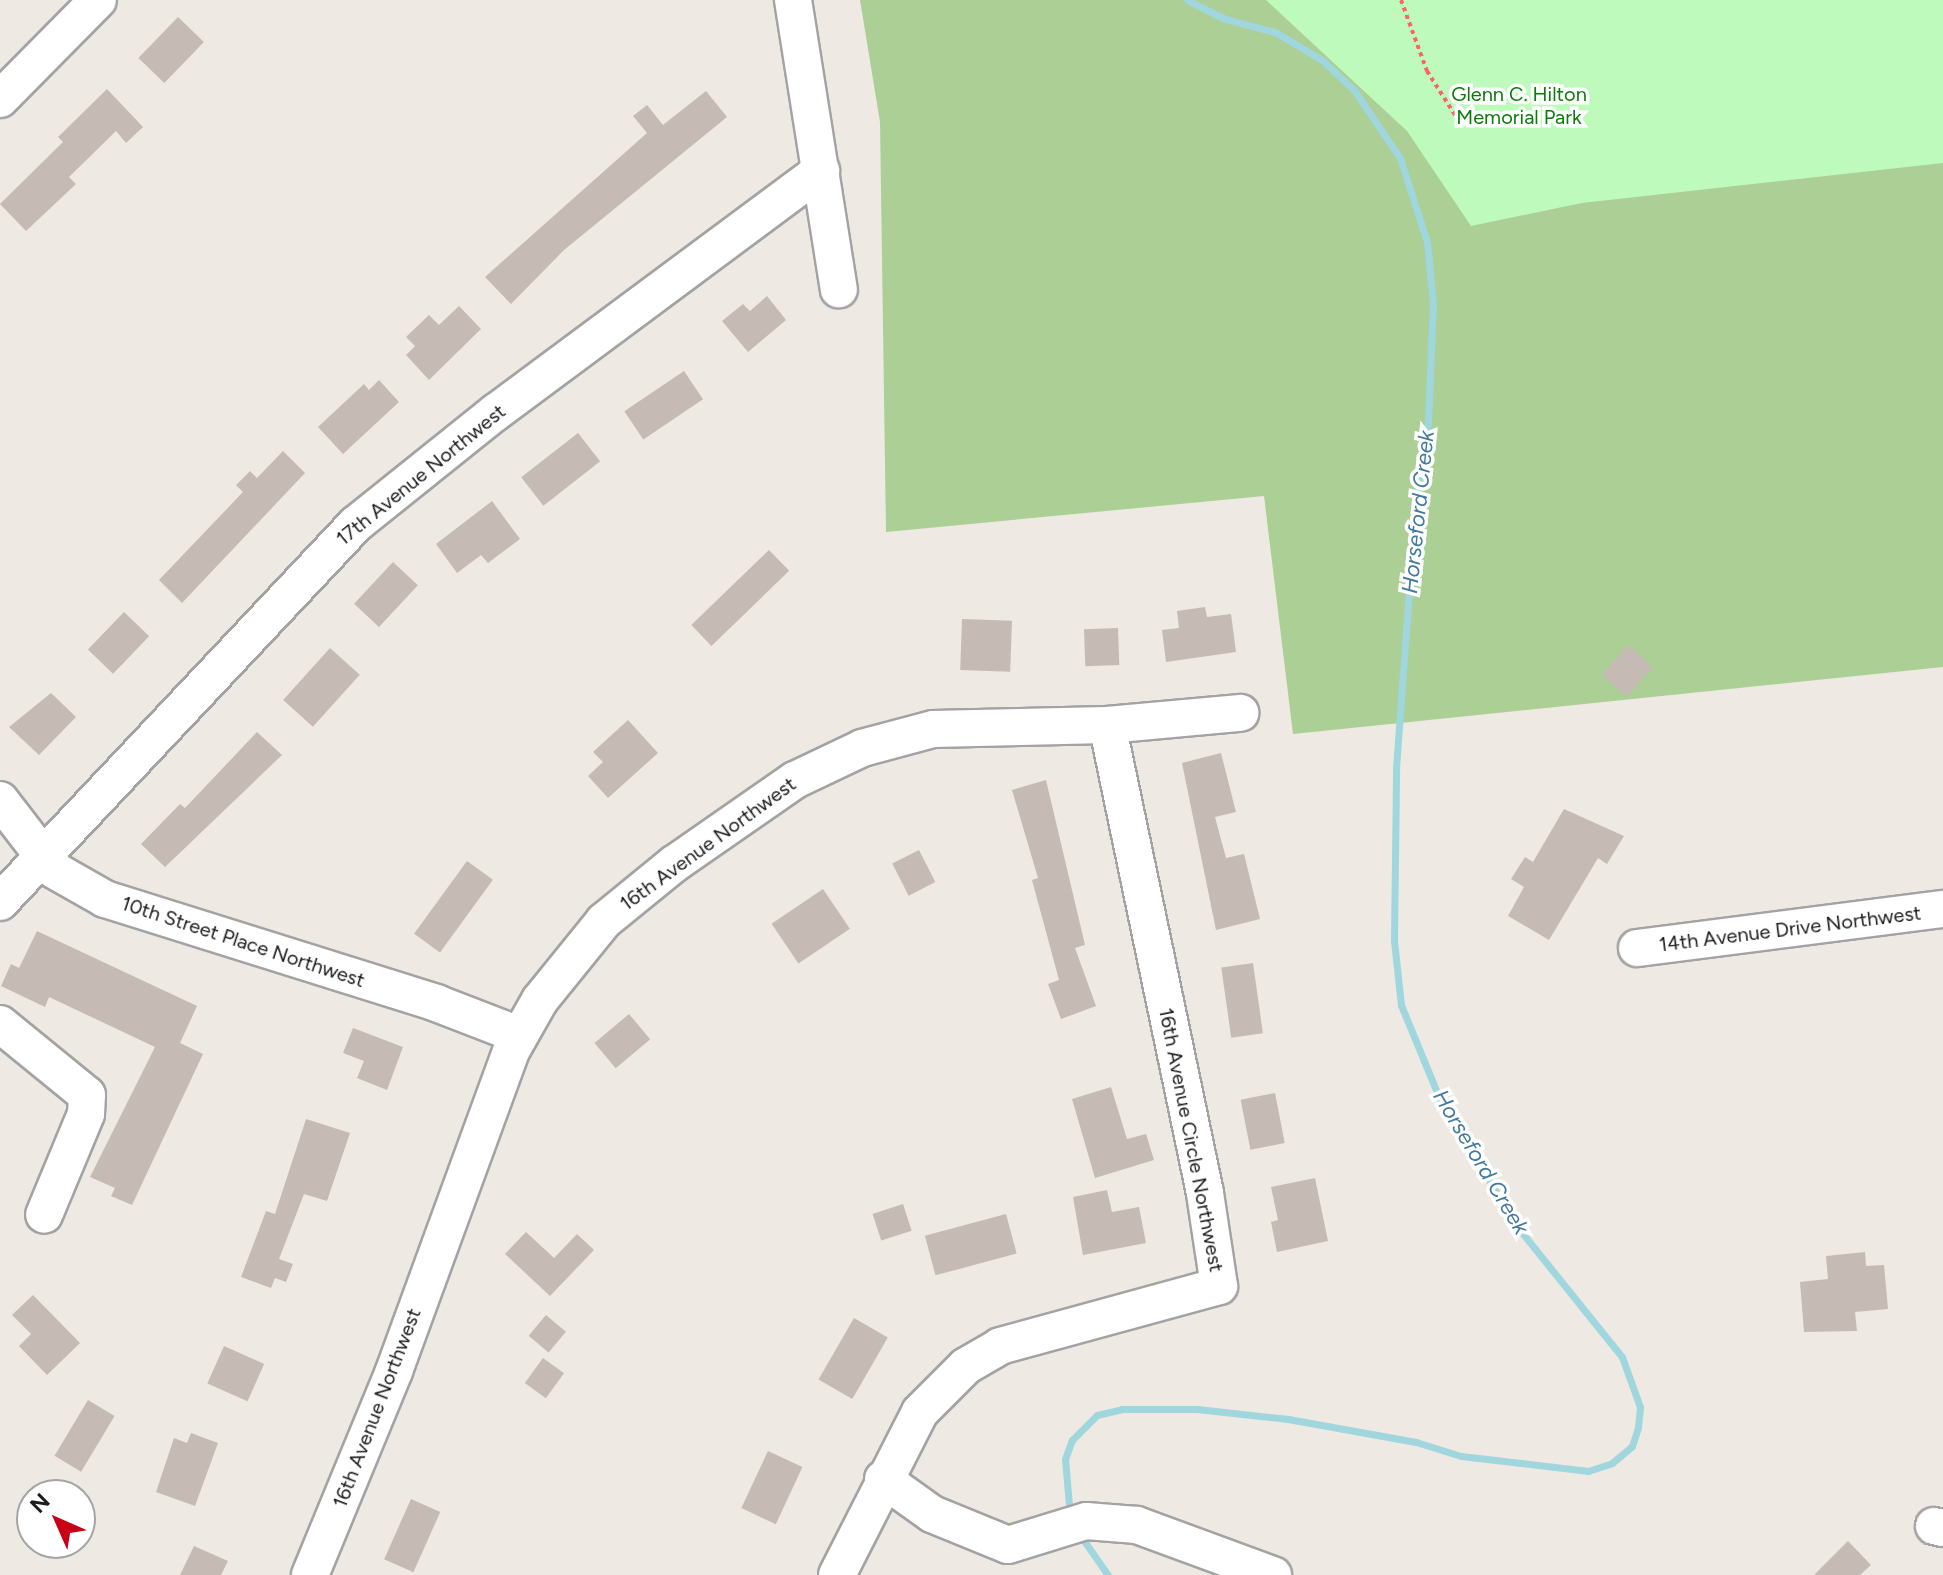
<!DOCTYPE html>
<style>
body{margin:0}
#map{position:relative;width:1943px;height:1575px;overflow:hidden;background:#eee9e2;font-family:Figtree,sans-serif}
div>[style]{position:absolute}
.forest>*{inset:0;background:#accf95}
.park>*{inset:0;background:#befabc}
.stream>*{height:7px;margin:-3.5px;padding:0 3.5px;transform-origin:3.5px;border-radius:3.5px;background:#a0d6dd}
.building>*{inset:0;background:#c6bab5;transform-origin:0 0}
.path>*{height:4px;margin-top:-2px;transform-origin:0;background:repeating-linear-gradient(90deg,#fd6464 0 4px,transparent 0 8px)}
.roads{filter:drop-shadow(2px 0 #a3a3a3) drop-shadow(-2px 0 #a3a3a3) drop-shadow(0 2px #a3a3a3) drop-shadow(0 -2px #a3a3a3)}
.minor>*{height:36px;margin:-18px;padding:0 18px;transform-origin:18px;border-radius:18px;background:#fff}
span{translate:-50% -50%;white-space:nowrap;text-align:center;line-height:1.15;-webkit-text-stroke:7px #fff;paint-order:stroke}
.park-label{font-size:20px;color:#0b7c08}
.street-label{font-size:20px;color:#1c1c1c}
.water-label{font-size:22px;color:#42799e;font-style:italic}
.north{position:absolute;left:16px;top:1479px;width:80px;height:80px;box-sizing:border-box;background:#fff;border:2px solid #a4a4a4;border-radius:50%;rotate:315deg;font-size:22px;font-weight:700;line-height:32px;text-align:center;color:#1c1c1c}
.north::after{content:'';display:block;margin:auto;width:28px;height:36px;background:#c90016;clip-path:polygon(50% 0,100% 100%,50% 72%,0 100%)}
</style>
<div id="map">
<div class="forest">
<div style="clip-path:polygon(860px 0,1943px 0,1943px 667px,1293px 734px,1264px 496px,886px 532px,880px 122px)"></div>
</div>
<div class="park">
<div style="clip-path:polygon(1266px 0,1943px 0,1943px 163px,1582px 203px,1471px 226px,1407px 131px)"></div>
</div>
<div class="stream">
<div style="left:1070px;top:1517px;width:58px;rotate:-94.9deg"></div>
<div style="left:1065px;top:1459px;width:20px;rotate:-70deg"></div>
<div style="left:1072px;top:1440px;width:35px;rotate:-45deg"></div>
<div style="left:1097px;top:1415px;width:26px;rotate:-13deg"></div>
<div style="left:1122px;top:1409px;width:75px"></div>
<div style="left:1197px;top:1409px;width:92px;rotate:6.3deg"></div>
<div style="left:1288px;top:1419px;width:130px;rotate:10.2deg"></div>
<div style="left:1416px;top:1442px;width:47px;rotate:17.3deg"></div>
<div style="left:1461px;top:1456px;width:128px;rotate:6.7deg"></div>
<div style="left:1588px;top:1471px;width:25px;rotate:-18deg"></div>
<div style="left:1612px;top:1463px;width:26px;rotate:-40deg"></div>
<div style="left:1632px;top:1446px;width:20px;rotate:-72deg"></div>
<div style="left:1638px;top:1427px;width:20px;rotate:-84deg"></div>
<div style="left:1640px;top:1407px;width:53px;rotate:-109.8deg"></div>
<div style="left:1622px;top:1357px;width:163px;rotate:-128.8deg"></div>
<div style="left:1520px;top:1230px;width:145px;rotate:-122deg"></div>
<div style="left:1443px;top:1107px;width:110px;rotate:-112.4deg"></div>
<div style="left:1401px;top:1005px;width:64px;rotate:-96.2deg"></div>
<div style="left:1394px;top:941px;width:173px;rotate:-89.3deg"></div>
<div style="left:1396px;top:768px;width:260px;rotate:-85.8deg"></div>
<div style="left:1415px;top:509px;width:88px;rotate:-81.5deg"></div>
<div style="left:1428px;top:422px;width:117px;rotate:-87.6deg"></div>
<div style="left:1433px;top:305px;width:63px;rotate:-95.4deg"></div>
<div style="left:1427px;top:242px;width:88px;rotate:-107.8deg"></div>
<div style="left:1400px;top:158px;width:82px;rotate:-124.1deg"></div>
<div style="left:1354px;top:90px;width:44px;rotate:-136.8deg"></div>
<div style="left:1322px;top:60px;width:55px;rotate:-149.2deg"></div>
<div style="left:1275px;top:32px;width:52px;rotate:-165.4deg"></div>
<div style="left:1225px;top:19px;width:42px;rotate:-153.4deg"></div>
<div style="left:1080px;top:1535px;width:49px;rotate:55deg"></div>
</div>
<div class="building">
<div style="left:178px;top:17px;width:36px;height:57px;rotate:44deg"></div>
<div style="clip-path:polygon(107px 89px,143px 127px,126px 143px,116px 131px,69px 177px,76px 184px,26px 231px,0 204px,63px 142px,58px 137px)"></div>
<div style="clip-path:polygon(706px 91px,727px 117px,564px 250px,511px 304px,485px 277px,647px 133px,633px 116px,647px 105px,663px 125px)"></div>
<div style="clip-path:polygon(767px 296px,786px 320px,748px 352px,722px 321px,743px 304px,750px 311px)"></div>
<div style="clip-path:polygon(459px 306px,481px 329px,429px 380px,406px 355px,415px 346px,406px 337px,429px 315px,439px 325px)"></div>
<div style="left:684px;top:371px;width:34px;height:72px;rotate:56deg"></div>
<div style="clip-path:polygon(379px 380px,399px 402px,343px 454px,318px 427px,364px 384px,369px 390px)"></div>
<div style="left:578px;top:433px;width:36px;height:72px;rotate:52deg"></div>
<div style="clip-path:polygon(283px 451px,305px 473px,182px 603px,159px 580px,243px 492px,236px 485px,250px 471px,257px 478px)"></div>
<div style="clip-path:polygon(492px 501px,520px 539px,488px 563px,481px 555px,457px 573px,436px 544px)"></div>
<div style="left:769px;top:550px;width:29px;height:108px;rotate:46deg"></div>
<div style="left:393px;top:562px;width:34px;height:57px;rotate:43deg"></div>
<div style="clip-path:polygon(1205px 607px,1207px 617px,1231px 614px,1236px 652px,1166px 662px,1162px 630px,1179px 628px,1177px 611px)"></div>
<div style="left:124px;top:612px;width:35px;height:52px;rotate:44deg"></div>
<div style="left:962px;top:619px;width:50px;height:51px;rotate:2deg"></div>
<div style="left:1118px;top:628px;width:37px;height:34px;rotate:88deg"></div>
<div style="left:1628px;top:645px;width:33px;height:40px;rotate:41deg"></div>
<div style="left:330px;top:648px;width:40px;height:70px;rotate:42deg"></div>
<div style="clip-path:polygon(51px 693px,76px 717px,39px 755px,9px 727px)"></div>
<div style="clip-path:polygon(628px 720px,658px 753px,608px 798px,588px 776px,603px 762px,593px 752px)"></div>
<div style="clip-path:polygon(257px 732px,282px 755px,165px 867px,141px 844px,180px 804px,185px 808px)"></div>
<div style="clip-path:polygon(1221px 753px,1236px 812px,1215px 817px,1226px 858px,1244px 854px,1260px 919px,1216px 930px,1182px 763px)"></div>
<div style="clip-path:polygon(1046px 780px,1085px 945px,1075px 948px,1096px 1006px,1061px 1019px,1048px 984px,1059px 980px,1032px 880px,1038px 878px,1012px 790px)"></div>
<div style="clip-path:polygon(1564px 809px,1624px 836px,1607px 864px,1598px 858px,1549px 940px,1508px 916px,1524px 887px,1511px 879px,1525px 857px,1533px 862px)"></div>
<div style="left:919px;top:850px;width:36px;height:30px;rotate:63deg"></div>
<div style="left:467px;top:861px;width:32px;height:90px;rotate:36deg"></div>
<div style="left:823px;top:889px;width:48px;height:62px;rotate:56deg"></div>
<div style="clip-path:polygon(37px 931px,197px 1006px,180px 1043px,203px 1054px,132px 1205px,111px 1196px,115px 1188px,90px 1177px,155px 1047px,49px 997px,45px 1007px,1px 986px,11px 964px,19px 968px)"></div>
<div style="left:1253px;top:963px;width:71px;height:32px;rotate:82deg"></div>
<div style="left:629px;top:1014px;width:33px;height:45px;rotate:50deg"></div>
<div style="clip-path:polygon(353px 1028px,403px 1047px,387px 1090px,357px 1078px,364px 1061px,343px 1053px)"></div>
<div style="clip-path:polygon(1111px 1087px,1127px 1139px,1146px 1134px,1154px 1160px,1095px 1178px,1072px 1099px)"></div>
<div style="left:1275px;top:1093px;width:51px;height:35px;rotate:79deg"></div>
<div style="clip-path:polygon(306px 1119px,350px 1133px,327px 1201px,304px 1194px,279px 1259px,293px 1264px,286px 1282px,275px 1278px,271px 1288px,241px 1277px,266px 1211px,275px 1214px)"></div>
<div style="clip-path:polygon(1315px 1178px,1328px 1241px,1277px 1252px,1271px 1222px,1278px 1220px,1271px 1187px)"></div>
<div style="clip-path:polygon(1107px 1190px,1112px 1212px,1139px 1207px,1146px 1243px,1083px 1255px,1073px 1197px)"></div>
<div style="left:903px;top:1204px;width:28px;height:32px;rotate:72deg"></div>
<div style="left:1006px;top:1214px;width:41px;height:84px;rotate:75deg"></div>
<div style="clip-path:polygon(526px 1232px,554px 1258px,577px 1234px,594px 1250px,550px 1296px,505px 1254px)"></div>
<div style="clip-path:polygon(1865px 1252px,1866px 1266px,1884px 1265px,1888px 1309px,1855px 1312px,1857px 1331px,1804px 1332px,1800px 1282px,1828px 1279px,1826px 1256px)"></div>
<div style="clip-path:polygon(33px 1295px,80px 1343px,47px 1375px,19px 1346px,31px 1334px,12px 1315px)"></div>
<div style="left:546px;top:1315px;width:26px;height:27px;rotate:40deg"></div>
<div style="left:854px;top:1318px;width:39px;height:71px;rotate:30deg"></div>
<div style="left:224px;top:1346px;width:44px;height:41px;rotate:24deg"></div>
<div style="left:543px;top:1358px;width:26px;height:31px;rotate:36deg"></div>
<div style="left:88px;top:1400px;width:31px;height:65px;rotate:31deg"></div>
<div style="clip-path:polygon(191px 1433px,218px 1443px,195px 1506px,156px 1492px,174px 1438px,187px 1443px)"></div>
<div style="left:768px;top:1451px;width:38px;height:63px;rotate:25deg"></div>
<div style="left:411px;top:1499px;width:32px;height:66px;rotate:24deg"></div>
<div style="clip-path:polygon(1848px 1541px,1871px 1565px,1860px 1575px,1814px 1575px)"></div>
<div style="clip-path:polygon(194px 1546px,228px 1561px,221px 1575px,180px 1575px)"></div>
</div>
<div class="path">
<div style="left:1401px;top:0;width:76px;rotate:69.9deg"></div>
<div style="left:1427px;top:71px;width:65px;rotate:57.5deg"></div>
</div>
<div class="roads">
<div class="minor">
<div style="left:793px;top:0;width:293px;rotate:81deg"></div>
<div style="left:0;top:99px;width:139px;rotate:-45.3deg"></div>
<div style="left:0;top:800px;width:88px;rotate:52.4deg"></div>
<div style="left:54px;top:870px;width:59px;rotate:29.6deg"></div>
<div style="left:105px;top:899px;width:347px;rotate:17.4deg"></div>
<div style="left:436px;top:1003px;width:89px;rotate:21.1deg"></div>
<div style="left:0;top:902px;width:519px;rotate:-46.72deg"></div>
<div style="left:356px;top:524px;width:179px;rotate:-38.7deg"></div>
<div style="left:496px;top:412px;width:405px;rotate:-36.6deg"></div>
<div style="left:1637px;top:948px;width:308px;rotate:-7.3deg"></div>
<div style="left:0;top:1024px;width:112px;rotate:39.2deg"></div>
<div style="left:87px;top:1095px;width:19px;rotate:93deg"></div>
<div style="left:86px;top:1114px;width:109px;rotate:112.6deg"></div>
<div style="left:883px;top:1479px;width:60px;rotate:35.5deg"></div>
<div style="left:932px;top:1514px;width:82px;rotate:22.2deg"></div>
<div style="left:1008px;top:1545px;width:82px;rotate:-17.1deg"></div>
<div style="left:1086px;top:1521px;width:51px;rotate:4.5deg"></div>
<div style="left:1137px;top:1525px;width:145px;rotate:20.2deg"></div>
<div style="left:1934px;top:1526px;width:9px;rotate:13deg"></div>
<div style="left:310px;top:1575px;width:221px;rotate:-67.6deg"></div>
<div style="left:394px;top:1371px;width:341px;rotate:-69.9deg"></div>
<div style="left:511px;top:1051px;width:59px;rotate:-60.4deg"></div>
<div style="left:540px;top:1000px;width:102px;rotate:-51deg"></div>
<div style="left:604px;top:921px;width:90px;rotate:-39.2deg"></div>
<div style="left:674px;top:864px;width:147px;rotate:-34.8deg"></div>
<div style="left:795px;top:780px;width:74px;rotate:-25.5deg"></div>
<div style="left:862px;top:748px;width:73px;rotate:-15deg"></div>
<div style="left:933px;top:729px;width:174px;rotate:-1.3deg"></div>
<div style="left:1107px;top:725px;width:134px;rotate:-5.2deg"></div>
<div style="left:837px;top:1575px;width:183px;rotate:-63deg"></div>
<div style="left:920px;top:1412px;width:65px;rotate:-45deg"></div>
<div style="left:966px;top:1366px;width:39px;rotate:-30deg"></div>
<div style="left:1000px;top:1346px;width:227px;rotate:-15.3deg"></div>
<div style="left:1219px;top:1286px;width:94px;rotate:-98.6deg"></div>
<div style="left:1205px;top:1193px;width:478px;rotate:-101.8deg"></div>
</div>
</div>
<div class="park-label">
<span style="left:1519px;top:106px">Glenn C. Hilton<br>Memorial Park</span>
</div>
<div class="street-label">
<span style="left:421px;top:475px;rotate:-39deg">17th Avenue Northwest</span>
<span style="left:708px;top:844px;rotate:-36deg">16th Avenue Northwest</span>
<span style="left:1790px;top:929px;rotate:-7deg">14th Avenue Drive Northwest</span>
<span style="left:243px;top:942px;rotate:18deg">10th Street Place Northwest</span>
<span style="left:1191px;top:1140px;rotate:79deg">16th Avenue Circle Northwest</span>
<span style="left:377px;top:1408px;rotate:-69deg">16th Avenue Northwest</span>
</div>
<div class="water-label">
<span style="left:1418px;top:512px;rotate:-84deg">Horseford Creek</span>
<span style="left:1481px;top:1162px;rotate:59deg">Horseford Creek</span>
</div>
<div class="north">N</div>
</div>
